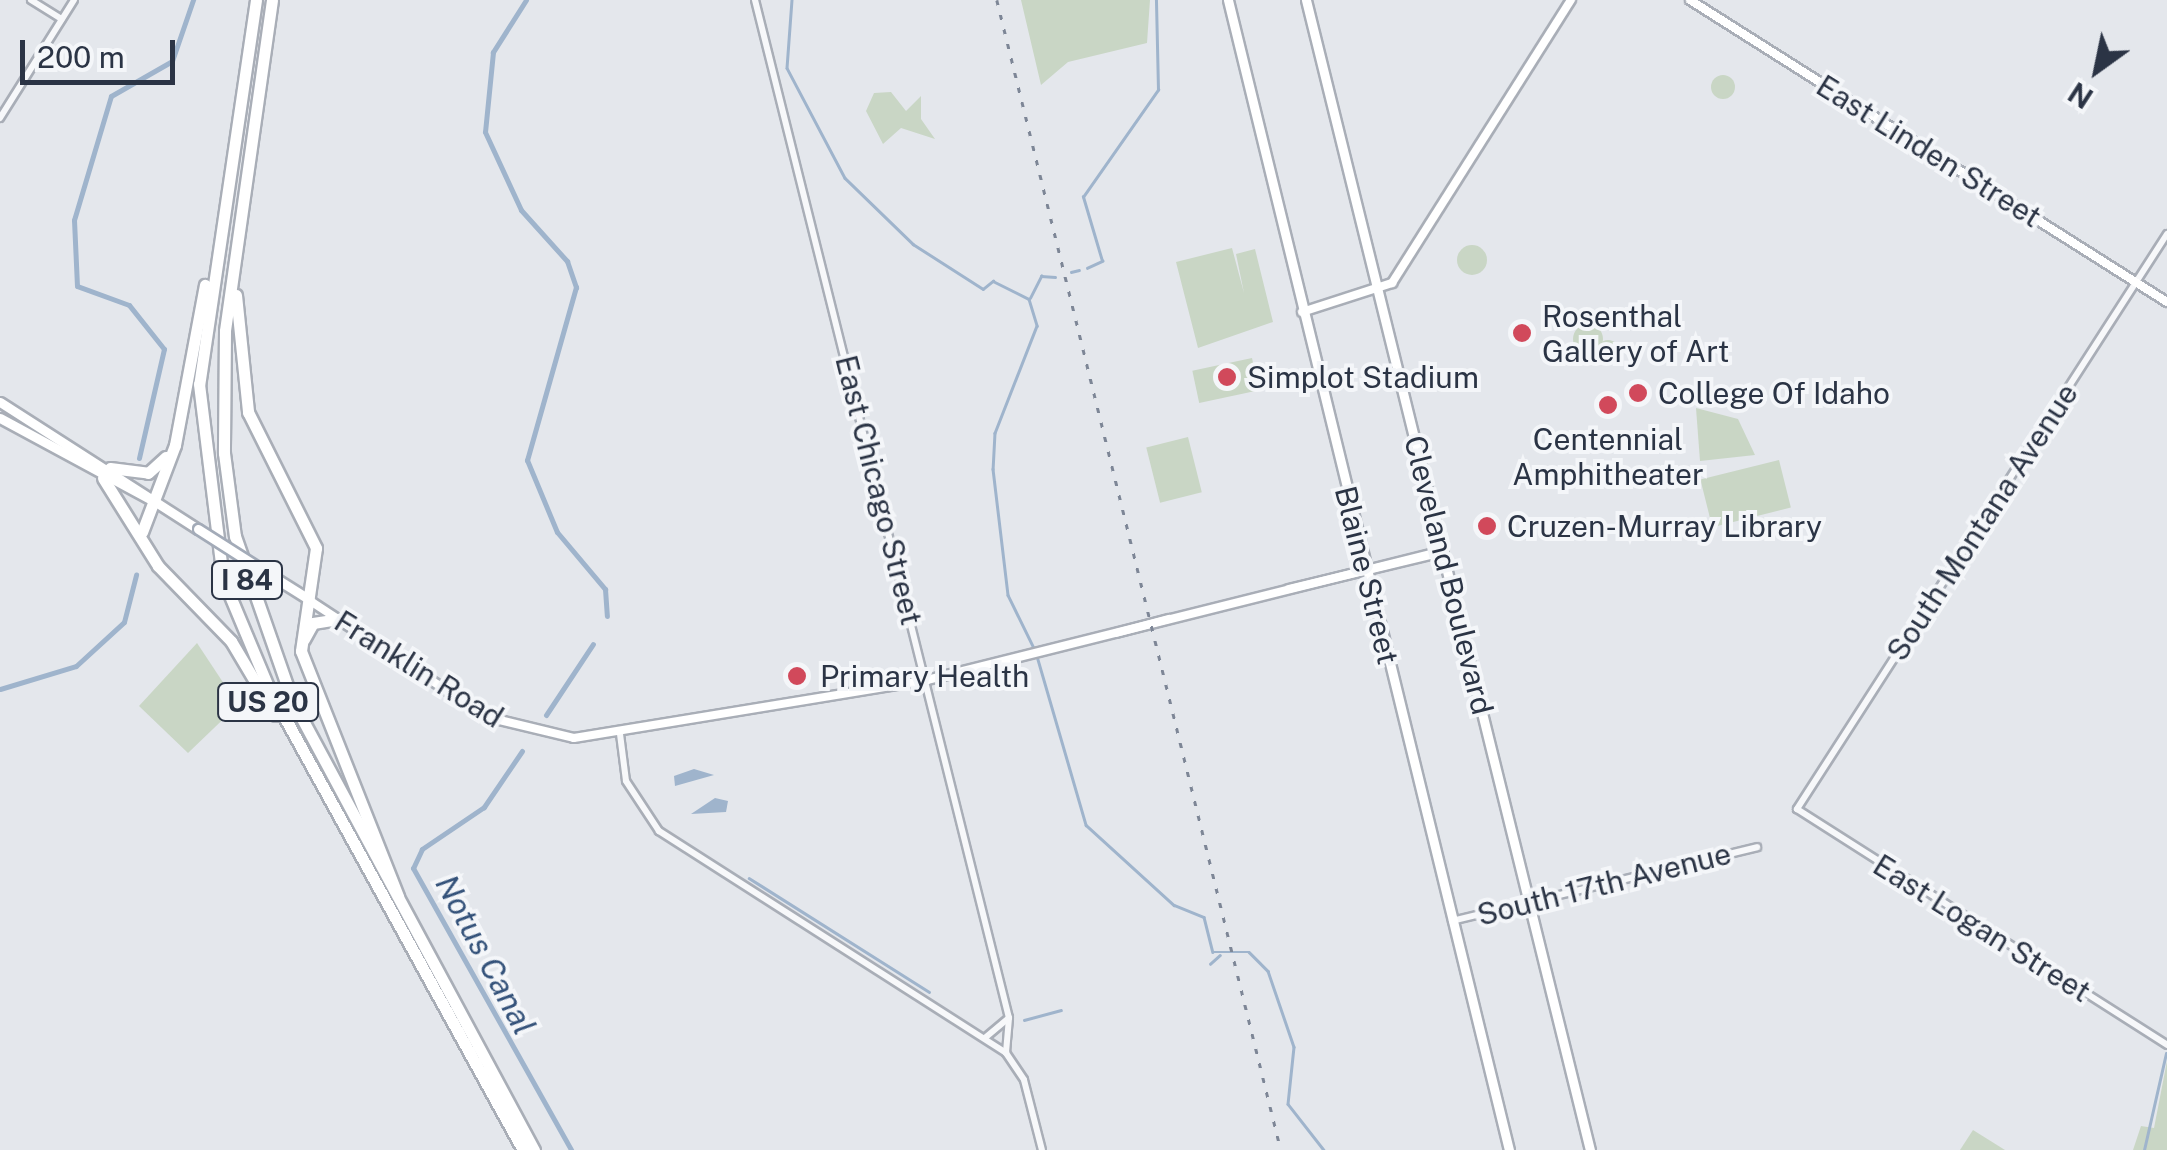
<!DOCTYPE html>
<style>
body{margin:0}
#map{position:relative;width:2167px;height:1150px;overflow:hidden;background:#e4e7ec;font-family:"Public Sans",sans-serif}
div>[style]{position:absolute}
.green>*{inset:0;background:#c9d6c5;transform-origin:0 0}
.round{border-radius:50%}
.water>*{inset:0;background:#9fb4cc}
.stream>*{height:2.5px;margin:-1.25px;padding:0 1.25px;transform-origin:1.25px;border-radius:1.25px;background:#9fb4cc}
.canal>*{height:5px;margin:-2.5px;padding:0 2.5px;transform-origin:2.5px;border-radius:2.5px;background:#9fb4cc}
.roads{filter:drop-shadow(2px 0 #a9aeb7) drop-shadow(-2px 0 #a9aeb7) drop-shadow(0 2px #a9aeb7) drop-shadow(0 -2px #a9aeb7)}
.tertiary>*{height:6px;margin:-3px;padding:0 3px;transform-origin:3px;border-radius:3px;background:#f7f8fa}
.secondary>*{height:8px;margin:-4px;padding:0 4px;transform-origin:4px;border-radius:4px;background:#fff}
.primary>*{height:9px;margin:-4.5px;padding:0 4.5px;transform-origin:4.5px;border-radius:4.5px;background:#fff}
.motorway>*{height:11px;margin:-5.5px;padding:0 5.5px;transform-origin:5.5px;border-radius:5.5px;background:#fff}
.rail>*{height:2.5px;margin-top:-1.25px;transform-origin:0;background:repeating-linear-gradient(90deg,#7d8696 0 5px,transparent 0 15px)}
.bridges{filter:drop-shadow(2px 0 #a3abb8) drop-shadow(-2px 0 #a3abb8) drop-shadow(0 2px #a3abb8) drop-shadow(0 -2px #a3abb8)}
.primary-bridge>*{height:9px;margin:-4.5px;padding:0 4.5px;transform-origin:4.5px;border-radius:4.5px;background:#fff}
.dots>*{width:28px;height:28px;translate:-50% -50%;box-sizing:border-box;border:5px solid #f4f6f9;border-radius:50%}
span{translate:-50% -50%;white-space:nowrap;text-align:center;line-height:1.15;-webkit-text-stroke:8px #f4f6f9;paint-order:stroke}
.shield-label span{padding:2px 8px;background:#f4f6f9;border:2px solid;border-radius:8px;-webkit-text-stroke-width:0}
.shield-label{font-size:28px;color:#2b3445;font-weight:700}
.street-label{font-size:30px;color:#2b3445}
.poi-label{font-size:30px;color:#2b3445}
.left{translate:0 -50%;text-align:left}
.water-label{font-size:32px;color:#34527a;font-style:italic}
.north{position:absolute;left:2047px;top:20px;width:100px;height:100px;-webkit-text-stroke:8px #f4f6f9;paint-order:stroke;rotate:213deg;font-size:28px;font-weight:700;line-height:40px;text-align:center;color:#2b3445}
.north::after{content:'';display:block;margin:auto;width:35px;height:45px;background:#2b3445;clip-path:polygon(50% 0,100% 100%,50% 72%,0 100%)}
.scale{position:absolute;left:20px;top:40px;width:155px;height:45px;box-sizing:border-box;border:5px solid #2b3445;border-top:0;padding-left:12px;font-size:30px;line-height:35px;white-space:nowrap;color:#2b3445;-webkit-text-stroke:8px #f4f6f9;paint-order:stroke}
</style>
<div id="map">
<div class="green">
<div style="clip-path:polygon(1021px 0,1150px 0,1147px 43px,1068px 62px,1041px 85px)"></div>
<div class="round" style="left:1711px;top:75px;width:24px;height:24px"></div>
<div style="clip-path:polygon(891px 92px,906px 111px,921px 96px,921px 119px,935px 139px,901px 128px,883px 144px,866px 111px,874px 93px)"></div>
<div class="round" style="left:1457px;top:245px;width:30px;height:30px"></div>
<div style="clip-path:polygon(1232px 248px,1244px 293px,1236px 254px,1255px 249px,1273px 322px,1198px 348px,1176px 262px)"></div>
<div class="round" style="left:1573px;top:324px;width:30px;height:30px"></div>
<div class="round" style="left:1596px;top:340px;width:24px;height:24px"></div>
<div style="left:1252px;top:358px;width:33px;height:61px;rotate:78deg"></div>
<div style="clip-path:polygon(1696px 408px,1738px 419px,1755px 455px,1700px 461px)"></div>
<div style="left:1188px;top:437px;width:57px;height:43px;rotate:76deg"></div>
<div style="left:1779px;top:460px;width:49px;height:81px;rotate:76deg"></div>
<div style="clip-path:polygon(197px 643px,238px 705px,188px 753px,139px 706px)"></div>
<div style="clip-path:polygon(2167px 1061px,2167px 1150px,2133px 1150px,2141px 1126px,2154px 1128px)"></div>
<div style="clip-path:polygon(1973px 1130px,2005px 1150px,1960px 1150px)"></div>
</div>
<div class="water">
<div style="clip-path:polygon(694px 769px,714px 775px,675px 786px,674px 776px)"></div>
<div style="clip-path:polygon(715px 798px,728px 801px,726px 812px,691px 814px)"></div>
</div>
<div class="stream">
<div style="left:792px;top:0;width:68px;rotate:94.2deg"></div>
<div style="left:787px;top:68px;width:124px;rotate:62.2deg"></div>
<div style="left:845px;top:178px;width:95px;rotate:44.1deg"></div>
<div style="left:913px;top:244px;width:83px;rotate:32.7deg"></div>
<div style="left:983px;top:289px;width:13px;rotate:-39deg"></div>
<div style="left:993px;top:281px;width:40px;rotate:26.6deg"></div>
<div style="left:1029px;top:299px;width:28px;rotate:73deg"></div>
<div style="left:1037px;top:326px;width:115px;rotate:111.4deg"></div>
<div style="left:995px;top:433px;width:36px;rotate:93deg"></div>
<div style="left:993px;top:469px;width:127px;rotate:83.2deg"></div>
<div style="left:1008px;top:595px;width:59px;rotate:63.9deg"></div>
<div style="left:1087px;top:268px;width:17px;rotate:-25deg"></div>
<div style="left:1102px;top:261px;width:67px;rotate:-106.5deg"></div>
<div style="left:1083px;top:197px;width:131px;rotate:-55deg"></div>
<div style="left:1158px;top:90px;width:90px;rotate:-91.3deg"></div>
<div style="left:1071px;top:272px;width:8px;rotate:-14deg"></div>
<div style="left:1030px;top:298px;width:25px;rotate:-63deg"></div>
<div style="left:1041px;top:276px;width:14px;rotate:4deg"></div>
<div style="left:1037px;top:656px;width:176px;rotate:73.8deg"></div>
<div style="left:1086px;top:825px;width:119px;rotate:42.3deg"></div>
<div style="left:1174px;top:905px;width:32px;rotate:22deg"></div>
<div style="left:1204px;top:917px;width:36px;rotate:76deg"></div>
<div style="left:1213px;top:952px;width:36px"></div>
<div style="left:1249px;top:952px;width:27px;rotate:45deg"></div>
<div style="left:1268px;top:971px;width:80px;rotate:71.1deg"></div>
<div style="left:1294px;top:1047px;width:57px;rotate:96deg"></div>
<div style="left:1288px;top:1104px;width:58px;rotate:52deg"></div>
<div style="left:749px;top:878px;width:213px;rotate:32.3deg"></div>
<div style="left:1210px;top:964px;width:13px;rotate:-42deg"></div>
<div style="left:1024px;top:1020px;width:38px;rotate:-15deg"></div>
<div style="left:2144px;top:1150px;width:99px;rotate:-77.2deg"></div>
</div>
<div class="canal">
<div style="left:526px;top:0;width:62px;rotate:122.4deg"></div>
<div style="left:493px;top:52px;width:80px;rotate:95.7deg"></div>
<div style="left:485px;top:132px;width:86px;rotate:65.2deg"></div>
<div style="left:521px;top:210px;width:69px;rotate:48deg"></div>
<div style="left:567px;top:261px;width:28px;rotate:71deg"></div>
<div style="left:576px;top:287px;width:180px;rotate:105.8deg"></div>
<div style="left:527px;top:460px;width:78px;rotate:67.4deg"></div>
<div style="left:557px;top:532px;width:75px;rotate:49.9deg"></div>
<div style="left:605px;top:589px;width:27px;rotate:86deg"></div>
<div style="left:139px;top:458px;width:112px;rotate:-77.1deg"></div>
<div style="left:164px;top:349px;width:56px;rotate:-128.5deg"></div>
<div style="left:129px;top:305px;width:55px;rotate:-159.9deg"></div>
<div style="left:77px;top:286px;width:66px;rotate:-92.6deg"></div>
<div style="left:74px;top:220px;width:129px;rotate:-73.4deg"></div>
<div style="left:111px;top:96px;width:70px;rotate:-29.8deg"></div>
<div style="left:172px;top:61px;width:65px;rotate:-71deg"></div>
<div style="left:0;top:689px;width:79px;rotate:-16.8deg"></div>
<div style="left:76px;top:666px;width:65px;rotate:-42.5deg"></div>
<div style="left:124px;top:622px;width:49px;rotate:-75.7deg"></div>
<div style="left:546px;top:715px;width:85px;rotate:-56.5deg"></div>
<div style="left:522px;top:751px;width:68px;rotate:124.2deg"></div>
<div style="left:484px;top:807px;width:75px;rotate:145.9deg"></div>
<div style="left:422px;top:849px;width:21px;rotate:115deg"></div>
<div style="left:413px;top:868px;width:323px;rotate:60.7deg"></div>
</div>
<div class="roads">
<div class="tertiary">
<div style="left:31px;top:0;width:36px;rotate:32deg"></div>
<div style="left:755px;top:0;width:1049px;rotate:75.99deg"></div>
<div style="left:1009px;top:1018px;width:35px;rotate:95deg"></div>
<div style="left:0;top:118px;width:139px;rotate:-57.9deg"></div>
<div style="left:2167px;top:234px;width:684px;rotate:122.76deg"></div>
<div style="left:1797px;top:809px;width:439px;rotate:32.5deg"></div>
<div style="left:620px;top:734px;width:47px;rotate:82.7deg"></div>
<div style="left:626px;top:781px;width:60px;rotate:56.6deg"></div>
<div style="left:659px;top:831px;width:412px;rotate:32.6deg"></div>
<div style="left:1006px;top:1053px;width:32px;rotate:56deg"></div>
<div style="left:1024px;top:1080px;width:72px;rotate:75.6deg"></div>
<div style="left:1452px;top:921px;width:314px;rotate:-13.6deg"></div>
<div style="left:986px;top:1037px;width:30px;rotate:-40deg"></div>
</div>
<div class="secondary">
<div style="left:1690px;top:0;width:565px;rotate:32.34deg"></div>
<div style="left:1302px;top:312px;width:95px;rotate:-17.9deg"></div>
<div style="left:1392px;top:283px;width:335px;rotate:-57.7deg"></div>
<div style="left:1289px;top:589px;width:158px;rotate:-13.5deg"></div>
<div style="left:312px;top:602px;width:209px;rotate:33.3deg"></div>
<div style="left:487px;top:717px;width:89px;rotate:13.6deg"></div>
<div style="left:574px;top:738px;width:358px;rotate:-9.3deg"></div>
<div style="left:927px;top:680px;width:532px;rotate:-14.04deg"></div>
<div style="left:1116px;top:633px;width:55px;rotate:-14.8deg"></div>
</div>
<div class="primary">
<div style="left:1228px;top:0;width:1184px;rotate:76.27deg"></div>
<div style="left:1306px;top:0;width:1185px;rotate:76.13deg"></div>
<div style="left:0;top:402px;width:235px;rotate:32.7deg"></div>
<div style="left:0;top:418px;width:170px;rotate:28.4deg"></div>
<div style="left:264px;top:571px;width:54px;rotate:32.2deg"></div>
</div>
<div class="motorway">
<div style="left:256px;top:0;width:388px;rotate:98.4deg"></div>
<div style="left:199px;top:384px;width:196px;rotate:83deg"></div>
<div style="left:223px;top:579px;width:119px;rotate:67.3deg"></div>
<div style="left:269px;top:689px;width:526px;rotate:61.15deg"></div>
<div style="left:272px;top:0;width:334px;rotate:98.1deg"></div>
<div style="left:225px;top:331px;width:122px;rotate:90.5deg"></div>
<div style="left:224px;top:453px;width:84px;rotate:82.5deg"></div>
<div style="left:235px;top:536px;width:174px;rotate:70.8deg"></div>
<div style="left:292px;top:700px;width:511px;rotate:61.73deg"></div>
<div style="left:236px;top:295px;width:118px;rotate:84.1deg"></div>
<div style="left:248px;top:412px;width:152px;rotate:63.4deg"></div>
<div style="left:316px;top:548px;width:104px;rotate:98.3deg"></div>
<div style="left:301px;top:651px;width:264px;rotate:68.4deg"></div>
<div style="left:110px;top:468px;width:38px;rotate:7deg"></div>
<div style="left:148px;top:473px;width:24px;rotate:-42deg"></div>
<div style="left:103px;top:478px;width:104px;rotate:58deg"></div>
<div style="left:158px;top:566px;width:105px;rotate:45.8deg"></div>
<div style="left:231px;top:641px;width:86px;rotate:59.3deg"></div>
<div style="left:142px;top:532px;width:93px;rotate:-69.2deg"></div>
<div style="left:175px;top:445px;width:163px;rotate:-79.4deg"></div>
<div style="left:304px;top:639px;width:18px;rotate:-61deg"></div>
<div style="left:313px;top:623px;width:25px;rotate:-9deg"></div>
</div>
</div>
<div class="rail">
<div style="left:997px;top:0;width:1185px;rotate:76.13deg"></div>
</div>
<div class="bridges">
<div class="primary-bridge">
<div style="left:198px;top:529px;width:78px;rotate:32.5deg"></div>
</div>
</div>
<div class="dots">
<div style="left:1522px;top:333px;background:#d1495b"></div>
<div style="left:1227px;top:377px;background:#d1495b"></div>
<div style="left:1638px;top:393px;background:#d1495b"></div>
<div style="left:1608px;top:405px;background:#d1495b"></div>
<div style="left:1487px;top:526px;background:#d1495b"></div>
<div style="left:797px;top:676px;background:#d1495b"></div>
</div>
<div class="shield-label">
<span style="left:247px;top:580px">I 84</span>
<span style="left:268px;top:702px">US 20</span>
</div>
<div class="street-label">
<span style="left:1929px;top:151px;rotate:32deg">East Linden Street</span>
<span style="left:879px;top:490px;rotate:76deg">East Chicago Street</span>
<span style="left:1982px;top:522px;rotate:-57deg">South Montana Avenue</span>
<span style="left:1367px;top:575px;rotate:76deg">Blaine Street</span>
<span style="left:1449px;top:575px;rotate:76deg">Cleveland Boulevard</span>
<span style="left:419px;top:669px;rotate:32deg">Franklin Road</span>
<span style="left:1604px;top:884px;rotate:-14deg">South 17th Avenue</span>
<span style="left:1982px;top:928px;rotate:32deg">East Logan Street</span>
</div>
<div class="poi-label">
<span class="left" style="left:1542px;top:333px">Rosenthal<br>Gallery of Art</span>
<span class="left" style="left:1247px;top:377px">Simplot Stadium</span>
<span class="left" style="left:1658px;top:393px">College Of Idaho</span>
<span style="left:1608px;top:456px">Centennial<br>Amphitheater</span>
<span class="left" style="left:1507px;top:526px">Cruzen-Murray Library</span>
<span class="left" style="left:820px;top:676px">Primary Health</span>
</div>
<div class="water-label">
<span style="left:485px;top:955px;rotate:62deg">Notus Canal</span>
</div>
<div class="north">N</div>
<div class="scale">200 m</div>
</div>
